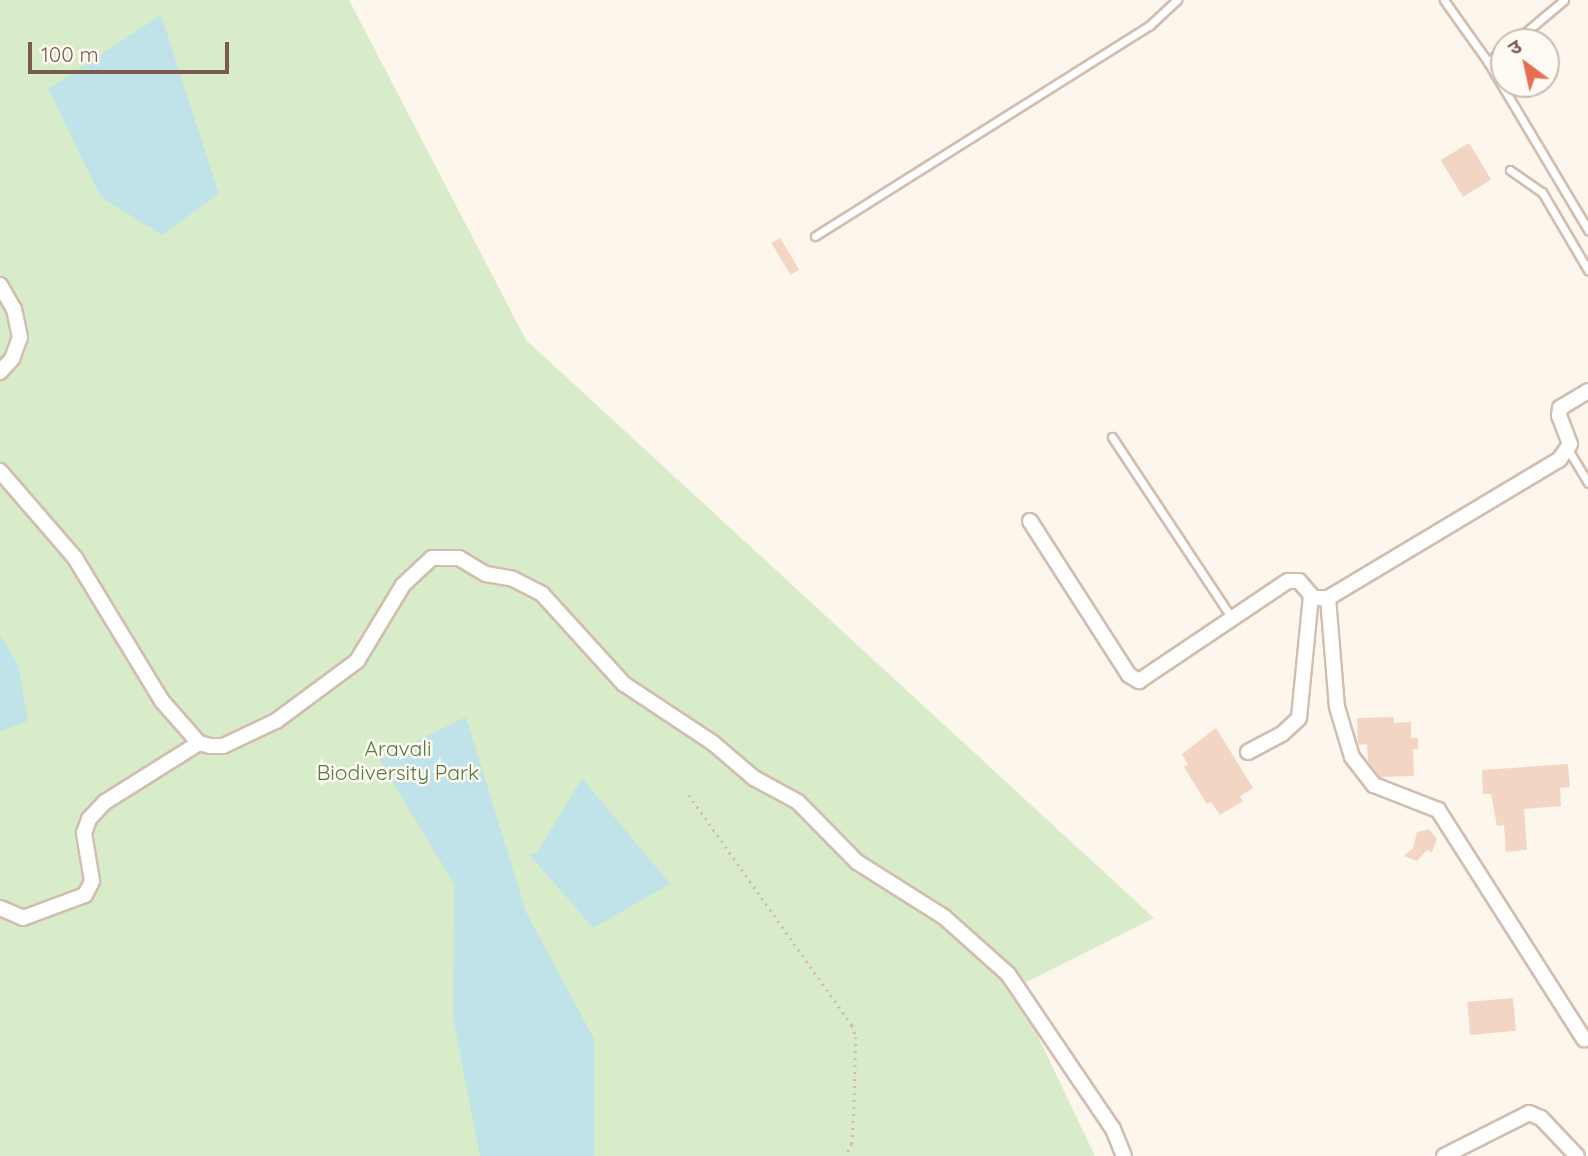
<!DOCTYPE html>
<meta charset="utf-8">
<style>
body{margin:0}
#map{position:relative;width:1588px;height:1156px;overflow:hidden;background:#fdf6ec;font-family:Quicksand,"Noto Sans Devanagari",sans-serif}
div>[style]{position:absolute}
.green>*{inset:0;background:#d8ecc9}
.water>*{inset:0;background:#bfe3e8}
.building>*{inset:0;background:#f3d5c3;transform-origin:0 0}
.path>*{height:2.5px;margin-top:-1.25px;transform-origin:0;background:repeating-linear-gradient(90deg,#d9b8a5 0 2px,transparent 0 7px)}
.roads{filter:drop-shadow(2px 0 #d1beb0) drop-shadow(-2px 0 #d1beb0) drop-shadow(0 2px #d1beb0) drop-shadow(0 -2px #d1beb0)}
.service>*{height:7px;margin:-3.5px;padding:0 3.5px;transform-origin:3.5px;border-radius:3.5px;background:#fff}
.minor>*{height:14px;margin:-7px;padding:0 7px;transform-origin:7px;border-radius:7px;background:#fff}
span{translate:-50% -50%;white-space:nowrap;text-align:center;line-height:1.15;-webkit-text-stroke:5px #fffaf3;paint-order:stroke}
.park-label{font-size:21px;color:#537a41}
.north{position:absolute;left:1490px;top:28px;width:70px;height:70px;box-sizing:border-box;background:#fffaf3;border:2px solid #cabbb1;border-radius:50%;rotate:327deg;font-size:19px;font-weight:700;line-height:28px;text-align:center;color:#7a5c4d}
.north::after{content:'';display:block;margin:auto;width:24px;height:32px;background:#e76f51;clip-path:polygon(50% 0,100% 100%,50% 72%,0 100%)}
.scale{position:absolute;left:28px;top:42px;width:201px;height:32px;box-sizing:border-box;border:4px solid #7a5c4d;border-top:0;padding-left:9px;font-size:21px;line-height:24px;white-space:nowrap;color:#7a5c4d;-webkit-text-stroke:5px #fffaf3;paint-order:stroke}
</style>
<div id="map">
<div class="green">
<div style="clip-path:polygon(0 0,349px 0,526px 340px,1154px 918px,1015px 988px,1095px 1156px,0 1156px)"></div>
</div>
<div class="water">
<div style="clip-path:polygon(161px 15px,219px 194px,162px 235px,101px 197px,48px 89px)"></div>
<div style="clip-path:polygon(0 635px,18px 665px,28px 721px,0 732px)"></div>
<div style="clip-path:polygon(466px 717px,526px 912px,594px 1039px,594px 1156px,480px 1156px,453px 1018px,454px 884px,379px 759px)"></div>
<div style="clip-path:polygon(582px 778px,670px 884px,593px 928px,529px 854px,537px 853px)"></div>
</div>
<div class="building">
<div style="left:1469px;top:143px;width:43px;height:33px;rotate:59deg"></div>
<div style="left:780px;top:238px;width:37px;height:10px;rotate:59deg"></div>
<div style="clip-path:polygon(1394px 717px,1394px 723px,1411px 722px,1411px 738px,1418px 738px,1418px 749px,1413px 749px,1414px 776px,1380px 777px,1368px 761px,1367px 744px,1358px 745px,1357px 718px)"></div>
<div style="clip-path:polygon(1216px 728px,1253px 788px,1240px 796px,1243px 801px,1220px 815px,1211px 802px,1207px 804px,1184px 767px,1188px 765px,1182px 754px)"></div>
<div style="clip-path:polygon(1568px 764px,1570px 787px,1560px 788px,1561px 806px,1524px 809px,1527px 850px,1506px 852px,1504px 825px,1497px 826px,1491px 794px,1483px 794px,1482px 770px)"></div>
<div style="clip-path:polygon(1429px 829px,1437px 839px,1432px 852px,1427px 850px,1417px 861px,1404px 856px,1413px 848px,1417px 832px)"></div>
<div style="left:1513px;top:998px;width:33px;height:46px;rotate:85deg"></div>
</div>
<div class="path">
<div style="left:689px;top:795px;width:282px;rotate:54.7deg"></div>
<div style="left:852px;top:1025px;width:13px;rotate:72deg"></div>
<div style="left:856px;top:1037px;width:77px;rotate:91.5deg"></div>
<div style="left:854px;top:1114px;width:30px;rotate:94deg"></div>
<div style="left:852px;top:1144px;width:14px;rotate:120deg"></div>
</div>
<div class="roads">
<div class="service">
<div style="left:1444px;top:0;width:76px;rotate:54.6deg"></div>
<div style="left:1488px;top:62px;width:196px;rotate:59.2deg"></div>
<div style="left:1514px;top:42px;width:65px;rotate:-40deg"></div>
<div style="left:1488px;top:62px;width:21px;rotate:-39deg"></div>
<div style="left:1510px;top:170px;width:39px;rotate:35deg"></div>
<div style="left:1542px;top:192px;width:91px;rotate:59.5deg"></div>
<div style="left:815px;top:236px;width:396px;rotate:-32.2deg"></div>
<div style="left:1150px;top:25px;width:37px;rotate:-43deg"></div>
<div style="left:1112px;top:437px;width:219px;rotate:56.5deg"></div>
<div style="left:1569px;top:451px;width:37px;rotate:59deg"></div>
</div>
<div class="minor">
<div style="left:0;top:285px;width:28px;rotate:60deg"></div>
<div style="left:14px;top:309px;width:29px;rotate:78deg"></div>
<div style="left:20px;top:337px;width:23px;rotate:110deg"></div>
<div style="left:12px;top:359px;width:18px;rotate:133deg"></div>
<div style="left:0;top:471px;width:115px;rotate:49.2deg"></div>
<div style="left:75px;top:558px;width:167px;rotate:58.7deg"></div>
<div style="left:162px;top:701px;width:56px;rotate:48.6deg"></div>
<div style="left:199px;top:743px;width:11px;rotate:15deg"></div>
<div style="left:210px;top:746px;width:13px"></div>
<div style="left:223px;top:746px;width:59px;rotate:-25.3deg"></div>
<div style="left:276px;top:721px;width:101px;rotate:-36.5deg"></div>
<div style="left:357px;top:661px;width:89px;rotate:-58.8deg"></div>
<div style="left:403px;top:585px;width:40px;rotate:-43deg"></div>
<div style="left:432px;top:558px;width:27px"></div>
<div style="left:459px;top:558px;width:31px;rotate:31deg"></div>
<div style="left:486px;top:574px;width:27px;rotate:10deg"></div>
<div style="left:513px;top:579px;width:33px;rotate:27deg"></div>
<div style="left:542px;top:594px;width:122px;rotate:47.7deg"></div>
<div style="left:624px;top:684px;width:107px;rotate:33.5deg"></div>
<div style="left:713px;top:743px;width:54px;rotate:40.5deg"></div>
<div style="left:754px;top:778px;width:50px;rotate:28.6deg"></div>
<div style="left:798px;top:802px;width:84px;rotate:45.5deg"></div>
<div style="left:857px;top:862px;width:103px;rotate:32.3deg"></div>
<div style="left:944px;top:917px;width:86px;rotate:41.7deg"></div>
<div style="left:1008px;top:974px;width:187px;rotate:55.9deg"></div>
<div style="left:1113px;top:1129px;width:29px;rotate:68deg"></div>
<div style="left:1030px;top:521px;width:183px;rotate:57.3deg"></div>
<div style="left:1129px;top:675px;width:12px;rotate:31deg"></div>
<div style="left:1139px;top:681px;width:179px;rotate:-33.9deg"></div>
<div style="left:1288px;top:581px;width:11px"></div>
<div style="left:1299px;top:581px;width:23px;rotate:49deg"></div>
<div style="left:1314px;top:598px;width:14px"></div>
<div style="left:1328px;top:598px;width:269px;rotate:-30.9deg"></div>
<div style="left:1559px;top:460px;width:19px;rotate:-55deg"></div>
<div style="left:1570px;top:444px;width:30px;rotate:-111deg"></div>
<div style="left:1559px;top:416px;width:8px;rotate:-83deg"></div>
<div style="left:1560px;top:408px;width:33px;rotate:-31deg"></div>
<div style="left:1328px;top:598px;width:109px;rotate:85.3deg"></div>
<div style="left:1337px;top:707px;width:52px;rotate:73.3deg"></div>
<div style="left:1352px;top:757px;width:36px;rotate:52deg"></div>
<div style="left:1374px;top:785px;width:69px;rotate:21.3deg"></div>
<div style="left:1438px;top:810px;width:272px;rotate:57.5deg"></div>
<div style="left:1248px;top:752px;width:38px;rotate:-28deg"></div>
<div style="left:1282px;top:734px;width:23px;rotate:-43deg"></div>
<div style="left:1299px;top:718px;width:123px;rotate:-84.4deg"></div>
<div style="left:0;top:908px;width:25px;rotate:23deg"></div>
<div style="left:23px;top:918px;width:66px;rotate:-20.4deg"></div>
<div style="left:85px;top:895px;width:16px;rotate:-63deg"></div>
<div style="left:92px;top:881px;width:49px;rotate:-99.5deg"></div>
<div style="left:84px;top:833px;width:15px;rotate:-70deg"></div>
<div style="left:89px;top:819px;width:23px;rotate:-47deg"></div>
<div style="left:105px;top:802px;width:111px;rotate:-32.1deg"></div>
<div style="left:1444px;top:1156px;width:95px;rotate:-26.8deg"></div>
<div style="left:1529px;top:1113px;width:13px;rotate:23deg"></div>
<div style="left:1541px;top:1118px;width:52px;rotate:46.5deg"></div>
</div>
</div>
<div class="park-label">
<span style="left:398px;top:760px">Aravali<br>Biodiversity Park</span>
</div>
<div class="north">उ</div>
<div class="scale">100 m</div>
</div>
